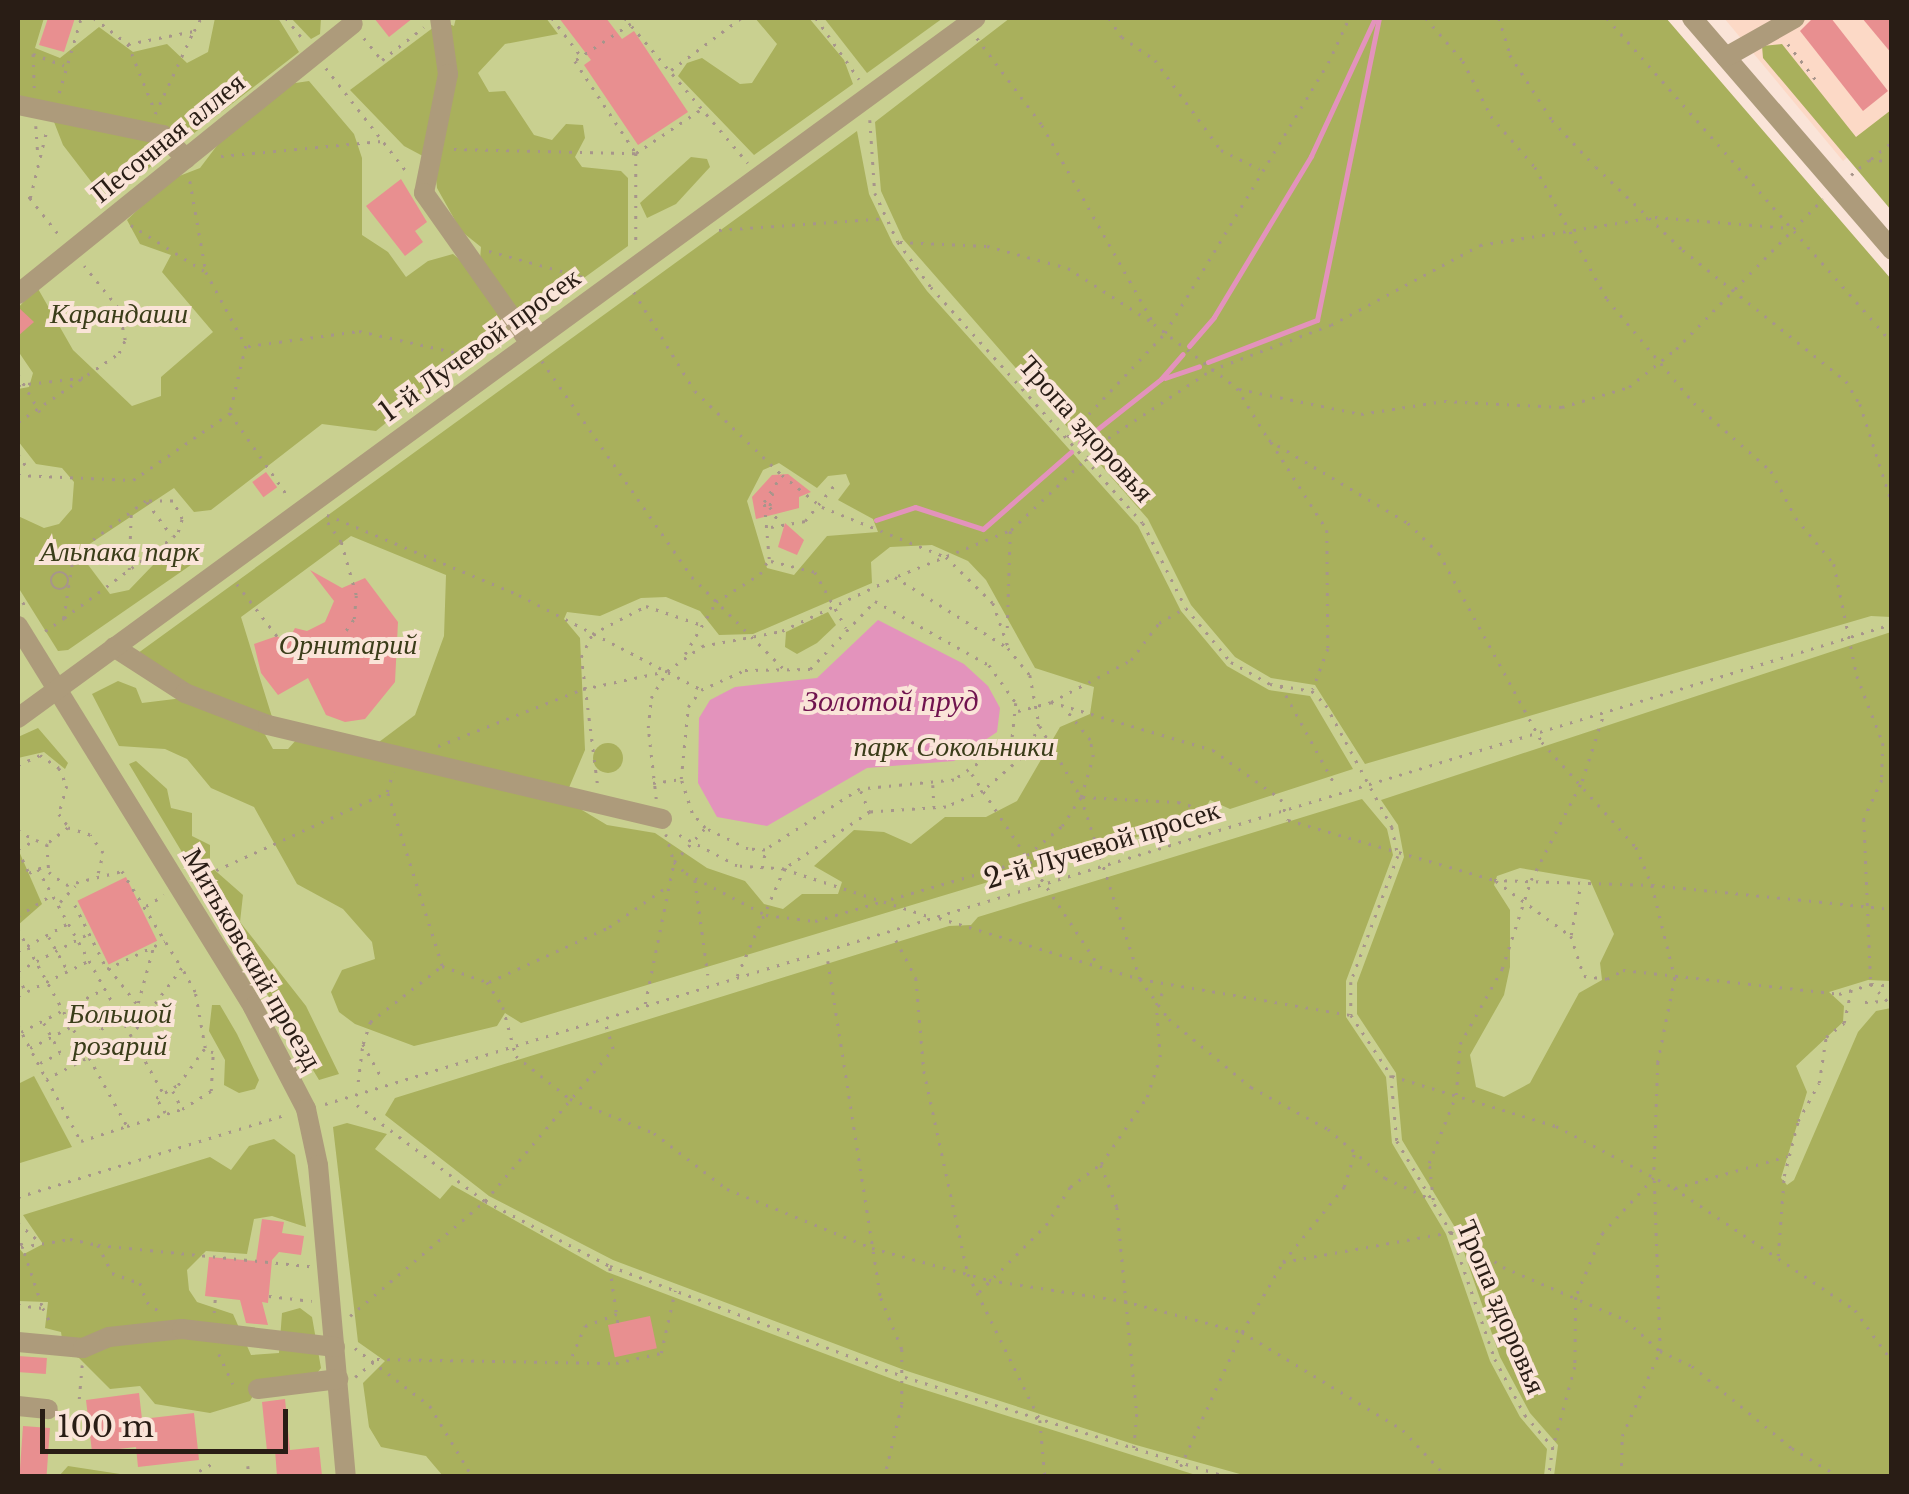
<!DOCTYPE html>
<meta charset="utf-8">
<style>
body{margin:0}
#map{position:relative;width:1909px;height:1494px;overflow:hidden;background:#fae4d8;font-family:"Libre Baskerville",serif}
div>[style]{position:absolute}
.built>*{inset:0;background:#fcd9c6}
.green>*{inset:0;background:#c9d090}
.forest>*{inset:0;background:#a9b05c}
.round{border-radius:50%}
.water>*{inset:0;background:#e393bc}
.stream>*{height:5px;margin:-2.5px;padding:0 2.5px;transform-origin:2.5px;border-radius:2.5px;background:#e393bc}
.building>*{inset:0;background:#e88f90;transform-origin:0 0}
.path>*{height:2.5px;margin-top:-1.25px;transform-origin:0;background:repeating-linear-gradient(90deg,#a7958b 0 2.5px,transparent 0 10.5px)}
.path>.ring{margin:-1.25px;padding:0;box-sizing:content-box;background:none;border:2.5px solid #a7958b;border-radius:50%}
.minor>*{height:20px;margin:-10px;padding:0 10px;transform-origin:10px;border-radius:10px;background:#ad9b7b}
span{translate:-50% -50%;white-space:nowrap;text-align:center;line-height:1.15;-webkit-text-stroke:8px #fae4d8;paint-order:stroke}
.street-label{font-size:28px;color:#291d15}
.park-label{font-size:28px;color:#3a3d19;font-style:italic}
.water-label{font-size:30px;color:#70134e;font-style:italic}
.frame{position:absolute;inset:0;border:20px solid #291d15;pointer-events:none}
.scale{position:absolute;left:40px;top:1409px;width:248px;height:45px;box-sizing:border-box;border:5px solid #291d15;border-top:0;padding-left:12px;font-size:30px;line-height:35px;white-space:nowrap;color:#291d15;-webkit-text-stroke:8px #fae4d8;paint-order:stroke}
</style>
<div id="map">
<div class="built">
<div style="clip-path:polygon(1724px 18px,1891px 18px,1891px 121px,1843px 161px)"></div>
</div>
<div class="green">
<div style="clip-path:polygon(18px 18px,1663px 18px,1891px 286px,1891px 1476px,18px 1476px)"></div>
</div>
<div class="forest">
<div style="clip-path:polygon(18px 18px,44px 18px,35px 48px,60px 58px,99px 27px,133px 52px,167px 44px,187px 63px,208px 52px,215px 18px,278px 18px,299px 52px,114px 195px,93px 184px,63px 145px,47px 104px,18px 95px)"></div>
<div style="clip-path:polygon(291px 18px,321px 18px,320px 34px,311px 39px)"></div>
<div style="clip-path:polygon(456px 18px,546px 18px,558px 34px,505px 44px,478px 73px,489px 92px,505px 91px,534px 135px,552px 140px,566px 124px,583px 125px,585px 138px,575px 157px,582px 167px,621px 171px,628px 178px,628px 246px,508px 333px,498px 331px,376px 431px,322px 424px,211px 510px,194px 512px,174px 488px,85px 547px,86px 562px,110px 594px,129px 590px,154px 564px,201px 558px,68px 650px,58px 651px,18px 587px,18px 516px,44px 528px,59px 524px,72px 509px,74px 482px,62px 468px,36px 464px,18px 441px,18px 389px,29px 387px,33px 373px,18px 351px,18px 308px,37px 287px,73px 350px,132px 406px,161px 396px,161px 377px,213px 332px,162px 272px,171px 255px,140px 244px,127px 220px,169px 180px,200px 168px,222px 139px,289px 84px,309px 81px,354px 134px,362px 158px,362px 235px,388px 252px,406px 277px,428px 261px,453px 254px,467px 266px,480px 260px,481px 247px,461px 231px,437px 188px,434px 162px,404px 146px,350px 90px,442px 21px,454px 26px)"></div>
<div style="clip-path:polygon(755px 18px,809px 18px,844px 60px,853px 84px,754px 155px,678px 76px,687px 63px,702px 58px,740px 84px,752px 83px,777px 44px)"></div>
<div style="clip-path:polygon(824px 18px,943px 18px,867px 73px)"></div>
<div style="clip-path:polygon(1010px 18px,1666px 18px,1891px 279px,1891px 617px,1871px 616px,1365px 764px,1315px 685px,1271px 678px,1235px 657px,1191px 605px,1148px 519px,903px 239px,881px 191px,875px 122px)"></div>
<div style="clip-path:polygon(1782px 44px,1856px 137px,1891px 110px,1891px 210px,1763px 58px,1762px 46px)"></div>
<div style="clip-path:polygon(evenodd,857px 131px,869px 194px,893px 244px,927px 291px,1138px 526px,1181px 611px,1227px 666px,1269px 690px,1310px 696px,1353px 769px,1230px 809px,1210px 800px,1200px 818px,521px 1023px,505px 1013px,497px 1026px,414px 1046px,355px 1024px,339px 1012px,331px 992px,342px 970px,375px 959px,372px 942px,343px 909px,297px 884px,254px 807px,211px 788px,187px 759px,165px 749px,119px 746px,92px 694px,118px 681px,136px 688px,142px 703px,183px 698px,263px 731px,273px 749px,288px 749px,297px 739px,375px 745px,415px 715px,444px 636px,446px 575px,351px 536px,241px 617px,272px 717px,185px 685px,134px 656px,857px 131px,779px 463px,817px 488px,828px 476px,846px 474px,850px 484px,838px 500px,873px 519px,878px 532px,827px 536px,794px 575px,767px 568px,747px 501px,763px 470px,779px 463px,857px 131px,932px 545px,968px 561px,986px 580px,1035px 668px,1094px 687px,1090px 714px,1060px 727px,1017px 801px,986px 817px,945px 817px,911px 844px,884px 832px,854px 830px,814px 866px,842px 882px,838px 894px,802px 894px,783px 909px,764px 904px,745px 881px,707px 868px,655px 833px,607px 825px,582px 810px,568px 790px,585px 750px,580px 638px,564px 619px,567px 612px,600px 616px,641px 598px,666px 597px,700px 611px,719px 635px,753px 634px,872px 583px,871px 562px,890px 547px,932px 545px)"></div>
<div style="clip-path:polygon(691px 157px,707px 159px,710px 167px,676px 204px,647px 218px,640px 203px)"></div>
<div style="clip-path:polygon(828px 612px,836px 625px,817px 643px,797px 654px,785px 647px,786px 632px)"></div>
<div style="clip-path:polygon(evenodd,1891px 632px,1891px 981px,1868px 980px,1829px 992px,1844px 1006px,1843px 1022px,1796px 1066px,1807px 1092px,1781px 1178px,1787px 1185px,1794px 1180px,1858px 1032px,1876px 1011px,1891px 1008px,1891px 1476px,1554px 1476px,1558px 1445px,1530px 1413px,1500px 1357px,1456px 1229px,1402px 1140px,1396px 1073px,1357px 1014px,1357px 983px,1404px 857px,1398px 825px,1381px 800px,1891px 632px,1520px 868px,1590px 880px,1614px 934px,1600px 963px,1602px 980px,1579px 993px,1530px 1083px,1504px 1097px,1476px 1087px,1470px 1055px,1504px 995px,1510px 967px,1510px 910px,1494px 885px,1497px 876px,1520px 868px)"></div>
<div style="clip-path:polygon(38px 728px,68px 763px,65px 769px,44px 752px,18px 758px,18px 737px)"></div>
<div class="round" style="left:593px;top:743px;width:30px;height:30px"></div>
<div style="clip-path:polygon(136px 761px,167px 789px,171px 808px,192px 813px,192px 836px,210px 845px,210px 866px,243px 895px,240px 922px,306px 1006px,339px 1074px,319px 1080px,129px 764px)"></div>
<div style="clip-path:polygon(1362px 799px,1387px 829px,1393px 855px,1346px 981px,1346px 1017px,1386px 1077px,1392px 1143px,1446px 1234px,1490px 1361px,1520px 1417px,1547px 1449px,1544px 1476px,1247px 1476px,1136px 1445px,907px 1371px,613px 1260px,489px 1196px,385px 1115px,395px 1098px,949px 926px,971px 925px,978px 917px)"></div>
<div style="clip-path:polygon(18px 849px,42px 904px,18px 925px)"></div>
<div style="clip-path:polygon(212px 1005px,220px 1005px,237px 1034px,259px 1080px,255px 1089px,239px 1093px,224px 1085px,225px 1060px,209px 1031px)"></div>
<div style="clip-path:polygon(34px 1076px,72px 1147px,20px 1163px,18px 1084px)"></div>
<div style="clip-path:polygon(347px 1123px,387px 1134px,375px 1149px,440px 1199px,452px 1185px,607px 1272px,903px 1383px,1199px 1476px,443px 1476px,426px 1456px,381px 1447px,369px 1427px,363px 1383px,385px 1361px,358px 1342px,333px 1127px)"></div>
<div style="clip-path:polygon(274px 1139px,295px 1155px,306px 1227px,272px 1216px,254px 1219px,247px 1254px,206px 1251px,187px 1270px,189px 1290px,197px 1302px,233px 1314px,251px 1355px,279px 1353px,282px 1313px,300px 1308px,312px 1317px,321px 1368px,314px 1377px,258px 1387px,250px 1401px,210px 1413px,155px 1404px,140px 1386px,110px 1389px,79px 1358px,64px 1352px,61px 1332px,45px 1328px,48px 1302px,18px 1301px,18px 1247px,24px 1254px,43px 1244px,23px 1215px,210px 1157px,231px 1170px,249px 1146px)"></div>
<div style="clip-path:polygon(68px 1466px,133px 1476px,59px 1476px)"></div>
</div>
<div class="water">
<div style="clip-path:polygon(878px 620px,964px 664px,988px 686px,1000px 708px,997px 732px,954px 761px,867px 768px,767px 826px,717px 817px,698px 783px,699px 718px,710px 700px,735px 687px,817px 678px)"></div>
</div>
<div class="stream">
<div style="left:1189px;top:346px;width:38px;rotate:-49deg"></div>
<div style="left:1214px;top:317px;width:188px;rotate:-58.9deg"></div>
<div style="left:1311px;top:156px;width:152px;rotate:-65.1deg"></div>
<div style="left:1208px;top:362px;width:117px;rotate:-21.1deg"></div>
<div style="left:1317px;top:320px;width:308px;rotate:-78.4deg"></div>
<div style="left:1165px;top:378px;width:36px;rotate:-19deg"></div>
<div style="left:1080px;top:443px;width:103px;rotate:-38.3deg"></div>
<div style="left:1161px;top:379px;width:33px;rotate:-49deg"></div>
<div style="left:876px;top:520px;width:41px;rotate:-18.4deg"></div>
<div style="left:915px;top:507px;width:71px;rotate:17.9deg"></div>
<div style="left:983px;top:529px;width:117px;rotate:-41.2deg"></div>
</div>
<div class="building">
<div style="clip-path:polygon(48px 18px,75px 18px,64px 52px,39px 45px)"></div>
<div style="clip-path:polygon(374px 18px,413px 18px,389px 37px)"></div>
<div style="clip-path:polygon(559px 18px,606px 18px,622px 39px,634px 31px,688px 112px,638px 145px,584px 65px,591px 60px)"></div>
<div style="clip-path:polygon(1813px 18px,1831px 18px,1888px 91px,1863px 111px,1800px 31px)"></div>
<div style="clip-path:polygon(1862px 18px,1892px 18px,1892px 54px)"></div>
<div style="clip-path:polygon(401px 179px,427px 222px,415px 231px,423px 242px,405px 256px,366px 206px)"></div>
<div style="clip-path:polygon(18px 307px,34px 322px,18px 336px)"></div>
<div style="left:266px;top:472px;width:19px;height:17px;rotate:54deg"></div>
<div style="clip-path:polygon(788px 474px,811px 492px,799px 497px,799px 508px,756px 519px,752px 497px,772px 475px)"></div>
<div style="clip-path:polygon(785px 523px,804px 540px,797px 555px,778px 547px)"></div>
<div style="clip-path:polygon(310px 570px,342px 588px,365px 578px,398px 622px,395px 682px,365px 719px,345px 722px,326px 715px,308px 678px,278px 695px,261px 673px,254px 644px,277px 636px,287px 643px,295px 628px,307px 631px,325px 622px,334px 601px)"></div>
<div style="left:126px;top:877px;width:71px;height:54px;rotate:64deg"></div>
<div style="clip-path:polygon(262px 1219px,284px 1222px,282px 1233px,304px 1236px,301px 1255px,279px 1252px,272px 1260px,268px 1303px,262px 1302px,268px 1325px,246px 1323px,240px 1300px,205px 1296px,209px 1257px,256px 1261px)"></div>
<div style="left:650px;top:1316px;width:33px;height:43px;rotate:78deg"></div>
<div style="left:18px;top:1356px;width:29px;height:16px;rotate:4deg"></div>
<div style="clip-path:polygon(139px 1393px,142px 1419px,194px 1413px,199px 1460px,138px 1467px,136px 1447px,92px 1452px,86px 1400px)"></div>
<div style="clip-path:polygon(285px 1399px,290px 1450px,319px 1447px,322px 1476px,277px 1476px,275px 1450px,267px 1451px,262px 1402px)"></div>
<div style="left:23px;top:1426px;width:27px;height:50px;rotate:4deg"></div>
</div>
<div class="path">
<div style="left:94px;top:18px;width:43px;rotate:37.4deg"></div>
<div style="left:128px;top:44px;width:67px;rotate:-11.1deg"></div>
<div style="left:194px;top:31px;width:15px;rotate:-62deg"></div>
<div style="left:286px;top:18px;width:26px;rotate:51deg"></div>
<div style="left:552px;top:18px;width:48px;rotate:52.7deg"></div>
<div style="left:625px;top:18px;width:190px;rotate:49.7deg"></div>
<div style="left:816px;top:18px;width:75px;rotate:54.8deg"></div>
<div style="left:1109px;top:18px;width:23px;rotate:56deg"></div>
<div style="left:1122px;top:37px;width:40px;rotate:34.9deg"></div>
<div style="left:1155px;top:60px;width:112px;rotate:53.7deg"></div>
<div style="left:1221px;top:150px;width:43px;rotate:26deg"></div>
<div style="left:1426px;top:18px;width:57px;rotate:49.3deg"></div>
<div style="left:1463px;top:61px;width:62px;rotate:63deg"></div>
<div style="left:1491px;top:116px;width:67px;rotate:49.2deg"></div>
<div style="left:1535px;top:167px;width:150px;rotate:61.4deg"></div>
<div style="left:1607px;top:299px;width:136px;rotate:50.1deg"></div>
<div style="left:1694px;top:403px;width:103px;rotate:41.4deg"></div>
<div style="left:1771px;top:471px;width:53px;rotate:62deg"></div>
<div style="left:1796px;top:518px;width:60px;rotate:50.4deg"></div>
<div style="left:1834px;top:564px;width:114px;rotate:78.4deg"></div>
<div style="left:1857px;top:676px;width:72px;rotate:68.8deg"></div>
<div style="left:1883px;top:743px;width:37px;rotate:92deg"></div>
<div style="left:1882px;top:780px;width:43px;rotate:114.8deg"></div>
<div style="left:1864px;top:819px;width:165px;rotate:87.6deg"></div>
<div style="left:1871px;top:984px;width:30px;rotate:46deg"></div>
<div style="left:1499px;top:18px;width:39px;rotate:73deg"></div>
<div style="left:1510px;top:55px;width:77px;rotate:57.1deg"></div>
<div style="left:1552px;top:120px;width:64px;rotate:46.9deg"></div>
<div style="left:1596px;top:167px;width:120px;rotate:43.7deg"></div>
<div style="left:1683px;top:250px;width:209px;rotate:38.8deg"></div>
<div style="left:1846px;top:381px;width:27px;rotate:59deg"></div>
<div style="left:1860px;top:404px;width:104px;rotate:72.1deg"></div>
<div style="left:1607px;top:18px;width:432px;rotate:48.7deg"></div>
<div style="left:631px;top:24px;width:67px;rotate:146.5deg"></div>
<div style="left:575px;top:61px;width:110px;rotate:56.5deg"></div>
<div style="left:636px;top:153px;width:77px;rotate:-33.9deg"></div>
<div style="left:364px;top:38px;width:28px;rotate:51deg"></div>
<div style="left:382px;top:60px;width:53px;rotate:-38.2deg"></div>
<div style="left:977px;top:38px;width:109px;rotate:53.2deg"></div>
<div style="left:1042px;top:125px;width:228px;rotate:60.6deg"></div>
<div style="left:1154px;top:324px;width:105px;rotate:37.6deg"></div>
<div style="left:1237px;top:388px;width:61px;rotate:58.4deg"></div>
<div style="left:1269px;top:440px;width:162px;rotate:30.8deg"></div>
<div style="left:1408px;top:523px;width:43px;rotate:44.1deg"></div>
<div style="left:1439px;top:553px;width:215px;rotate:61.4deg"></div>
<div style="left:1542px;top:742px;width:141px;rotate:48.2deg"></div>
<div style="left:1636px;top:847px;width:41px;rotate:67.2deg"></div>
<div style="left:1652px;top:885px;width:96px;rotate:76.1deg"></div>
<div style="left:1675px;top:978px;width:86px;rotate:101.4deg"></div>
<div style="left:1658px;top:1062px;width:116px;rotate:92deg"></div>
<div style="left:1654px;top:1178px;width:75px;rotate:132.8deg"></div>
<div style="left:1603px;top:1233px;width:69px;rotate:112.9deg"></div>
<div style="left:1576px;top:1297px;width:70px;rotate:90.8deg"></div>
<div style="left:1575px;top:1367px;width:80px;rotate:105.3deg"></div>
<div style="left:128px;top:44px;width:67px;rotate:68deg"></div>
<div style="left:1788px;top:44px;width:51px;rotate:52.2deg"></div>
<div style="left:326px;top:68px;width:132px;rotate:52.1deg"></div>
<div style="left:671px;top:70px;width:87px;rotate:-36.6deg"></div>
<div style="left:34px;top:88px;width:34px;rotate:-92deg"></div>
<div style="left:33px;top:54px;width:33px;rotate:20deg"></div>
<div style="left:59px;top:93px;width:78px;rotate:-73.7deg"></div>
<div style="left:155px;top:114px;width:90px;rotate:-65.1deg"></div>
<div style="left:870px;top:120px;width:73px;rotate:86.1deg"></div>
<div style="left:875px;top:193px;width:54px;rotate:64.9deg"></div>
<div style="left:898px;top:242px;width:56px;rotate:53.7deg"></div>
<div style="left:931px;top:287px;width:317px;rotate:48.1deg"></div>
<div style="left:1143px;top:523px;width:95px;rotate:63.2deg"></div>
<div style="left:1186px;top:608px;width:70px;rotate:50.2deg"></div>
<div style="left:1231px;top:662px;width:45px;rotate:29.4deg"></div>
<div style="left:1270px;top:684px;width:43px;rotate:9.5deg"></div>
<div style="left:1312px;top:691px;width:20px;rotate:45deg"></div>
<div style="left:1326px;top:705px;width:139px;rotate:61.6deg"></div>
<div style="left:1392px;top:827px;width:30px;rotate:78deg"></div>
<div style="left:1398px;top:856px;width:134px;rotate:110.5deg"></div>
<div style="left:1351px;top:982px;width:33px;rotate:90deg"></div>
<div style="left:1351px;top:1015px;width:72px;rotate:56.3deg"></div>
<div style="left:1391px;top:1075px;width:66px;rotate:84.8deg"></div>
<div style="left:1397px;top:1141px;width:106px;rotate:59.3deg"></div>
<div style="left:1451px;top:1232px;width:134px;rotate:70.9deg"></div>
<div style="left:1495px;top:1359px;width:64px;rotate:61.8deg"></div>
<div style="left:1525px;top:1415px;width:43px;rotate:48.8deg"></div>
<div style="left:1553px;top:1447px;width:29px;rotate:98deg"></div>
<div style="left:36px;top:126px;width:27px;rotate:86deg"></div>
<div style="left:454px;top:149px;width:182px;rotate:1.3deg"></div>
<div style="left:636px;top:153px;width:91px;rotate:90deg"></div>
<div style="left:221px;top:156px;width:164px;rotate:-5.3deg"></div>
<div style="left:1871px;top:159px;width:27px;rotate:-39deg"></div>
<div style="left:1851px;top:175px;width:23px;rotate:-40deg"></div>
<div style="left:1869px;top:160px;width:23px;rotate:2deg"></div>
<div style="left:190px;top:181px;width:92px;rotate:80deg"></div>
<div style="left:206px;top:272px;width:84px;rotate:61.6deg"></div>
<div style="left:246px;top:346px;width:69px;rotate:103.4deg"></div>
<div style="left:18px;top:198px;width:12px"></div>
<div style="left:30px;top:198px;width:71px;rotate:-76.2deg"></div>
<div style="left:30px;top:198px;width:48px;rotate:51.7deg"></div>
<div style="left:131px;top:225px;width:86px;rotate:32.2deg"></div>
<div style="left:719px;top:230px;width:166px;rotate:-4.1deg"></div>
<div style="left:900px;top:242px;width:87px;rotate:2.6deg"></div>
<div style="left:987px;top:246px;width:84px;rotate:15.2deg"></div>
<div style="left:1068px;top:268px;width:101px;rotate:32.9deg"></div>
<div style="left:489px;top:251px;width:102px;rotate:15.4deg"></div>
<div style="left:634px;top:292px;width:116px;rotate:58.4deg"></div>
<div style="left:695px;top:391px;width:121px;rotate:44deg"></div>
<div style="left:782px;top:475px;width:51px;rotate:38.7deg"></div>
<div style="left:822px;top:507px;width:134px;rotate:22deg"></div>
<div style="left:946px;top:557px;width:66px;rotate:44.4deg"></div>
<div style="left:993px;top:603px;width:46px;rotate:70.8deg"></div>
<div style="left:248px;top:346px;width:112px;rotate:-7.7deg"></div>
<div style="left:359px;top:331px;width:120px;rotate:12.5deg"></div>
<div style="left:542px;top:361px;width:263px;rotate:55.2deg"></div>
<div style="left:692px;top:577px;width:129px;rotate:45deg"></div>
<div style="left:18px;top:374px;width:44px;rotate:59.9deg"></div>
<div style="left:18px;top:385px;width:71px;rotate:-6.4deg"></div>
<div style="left:1239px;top:389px;width:125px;rotate:11.6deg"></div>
<div style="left:1361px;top:414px;width:84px;rotate:-8.9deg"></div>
<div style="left:1444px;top:401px;width:118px;rotate:2.9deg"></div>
<div style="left:1562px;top:407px;width:70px;rotate:-16.6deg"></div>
<div style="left:1629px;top:387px;width:60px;rotate:-39deg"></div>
<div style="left:1676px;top:349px;width:210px;rotate:-45.6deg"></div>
<div style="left:18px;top:422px;width:122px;rotate:-34.3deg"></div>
<div style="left:119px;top:353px;width:14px;rotate:-65deg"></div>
<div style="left:125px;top:340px;width:33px;rotate:-102deg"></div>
<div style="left:118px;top:308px;width:54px;rotate:-129deg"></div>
<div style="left:1067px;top:437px;width:143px;rotate:-46.7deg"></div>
<div style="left:1165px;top:333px;width:315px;rotate:-58.9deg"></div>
<div style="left:1328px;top:63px;width:50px;rotate:-65deg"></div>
<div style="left:1271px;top:442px;width:104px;rotate:57.5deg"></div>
<div style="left:1327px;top:530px;width:119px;rotate:89.5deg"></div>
<div style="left:1328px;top:649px;width:43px;rotate:110.6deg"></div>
<div style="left:18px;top:454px;width:18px;rotate:56deg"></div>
<div style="left:18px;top:475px;width:115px;rotate:2.5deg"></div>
<div style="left:133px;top:480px;width:118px;rotate:-34.6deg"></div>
<div style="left:230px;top:413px;width:103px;rotate:55.2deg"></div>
<div style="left:773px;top:493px;width:14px;rotate:102deg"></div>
<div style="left:770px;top:507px;width:17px;rotate:59deg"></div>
<div style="left:147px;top:502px;width:42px;rotate:53.7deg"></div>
<div style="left:327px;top:515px;width:208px;rotate:22.6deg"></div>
<div style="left:519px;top:595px;width:204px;rotate:27.4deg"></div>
<div style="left:771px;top:527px;width:35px;rotate:-10deg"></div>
<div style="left:805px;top:521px;width:49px;rotate:-50.8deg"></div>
<div style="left:771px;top:561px;width:45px;rotate:14deg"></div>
<div style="left:815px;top:572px;width:64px;rotate:61deg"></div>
<div style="left:129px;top:570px;width:57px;rotate:-88deg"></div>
<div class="ring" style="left:51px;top:572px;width:15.5px;height:15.5px"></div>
<div style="left:898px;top:576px;width:122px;rotate:-22.2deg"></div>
<div style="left:1011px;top:530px;width:134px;rotate:-43.5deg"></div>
<div style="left:1108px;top:438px;width:123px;rotate:-33.4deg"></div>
<div style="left:1211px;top:370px;width:128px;rotate:-20.6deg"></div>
<div style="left:1331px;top:325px;width:169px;rotate:-28.2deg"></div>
<div style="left:1480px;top:245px;width:177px;rotate:-9.1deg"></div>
<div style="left:1655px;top:217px;width:134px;rotate:4.7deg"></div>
<div style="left:237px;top:584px;width:77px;rotate:52.4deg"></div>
<div style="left:284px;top:645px;width:35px;rotate:8deg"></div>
<div style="left:319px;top:650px;width:24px;rotate:-28deg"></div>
<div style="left:340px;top:639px;width:24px;rotate:-55deg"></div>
<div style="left:354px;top:619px;width:24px;rotate:-85deg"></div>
<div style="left:356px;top:595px;width:55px;rotate:-105.8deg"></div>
<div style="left:341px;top:542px;width:29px;rotate:-125deg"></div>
<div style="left:18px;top:593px;width:18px;rotate:61deg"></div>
<div style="left:875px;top:601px;width:131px;rotate:29.3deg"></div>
<div style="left:989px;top:665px;width:47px;rotate:54.6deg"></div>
<div style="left:1016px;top:703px;width:37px;rotate:96deg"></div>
<div style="left:1012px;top:740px;width:70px;rotate:145.4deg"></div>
<div style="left:954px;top:780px;width:94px;rotate:174.5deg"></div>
<div style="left:860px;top:789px;width:113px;rotate:147.3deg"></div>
<div style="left:765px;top:850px;width:17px;rotate:-177deg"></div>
<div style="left:748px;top:849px;width:48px;rotate:-154deg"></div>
<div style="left:705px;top:828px;width:20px;rotate:-131deg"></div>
<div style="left:692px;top:813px;width:36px;rotate:-108deg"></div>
<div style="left:681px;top:779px;width:72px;rotate:-84.4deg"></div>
<div style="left:688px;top:707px;width:21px;rotate:-53deg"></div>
<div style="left:701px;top:690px;width:48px;rotate:-24.4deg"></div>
<div style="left:745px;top:670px;width:65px;rotate:-0.9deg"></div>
<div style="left:810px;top:669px;width:94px;rotate:-46.3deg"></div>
<div style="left:1007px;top:628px;width:97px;rotate:-88.2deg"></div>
<div style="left:45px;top:631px;width:23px;rotate:-34deg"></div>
<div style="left:64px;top:618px;width:136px;rotate:-36.6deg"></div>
<div style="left:173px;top:537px;width:7px;rotate:-45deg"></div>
<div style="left:178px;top:532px;width:14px;rotate:-73deg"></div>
<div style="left:182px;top:519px;width:20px;rotate:-117deg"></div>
<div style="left:173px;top:501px;width:27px;rotate:180deg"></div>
<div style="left:146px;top:501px;width:89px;rotate:143.6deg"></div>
<div style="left:74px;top:554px;width:65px;rotate:98.9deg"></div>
<div style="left:685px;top:654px;width:61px;rotate:-59.2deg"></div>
<div style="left:716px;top:602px;width:52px;rotate:-32.5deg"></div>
<div style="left:760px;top:574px;width:17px;rotate:-59deg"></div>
<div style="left:769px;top:559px;width:57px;rotate:-95deg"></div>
<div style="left:764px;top:502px;width:31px;rotate:-57deg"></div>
<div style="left:1281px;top:686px;width:111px;rotate:61.3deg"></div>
<div style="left:1051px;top:702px;width:169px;rotate:16.5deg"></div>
<div style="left:1213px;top:750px;width:84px;rotate:35.8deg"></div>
<div style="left:1281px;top:799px;width:22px;rotate:72deg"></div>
<div style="left:1288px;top:820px;width:215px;rotate:16.2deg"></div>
<div style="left:1494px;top:880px;width:158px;rotate:1.8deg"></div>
<div style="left:1652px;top:885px;width:241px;rotate:5.7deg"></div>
<div style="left:1018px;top:711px;width:34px;rotate:-15deg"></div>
<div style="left:1051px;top:702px;width:90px;rotate:-27.7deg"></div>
<div style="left:1131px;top:660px;width:46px;rotate:-52.9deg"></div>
<div style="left:1159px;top:623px;width:30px;rotate:-30deg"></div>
<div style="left:1040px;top:726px;width:82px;rotate:60deg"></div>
<div style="left:1081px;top:797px;width:191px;rotate:72deg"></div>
<div style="left:1140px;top:979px;width:213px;rotate:9.7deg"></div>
<div style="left:1014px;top:741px;width:17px;rotate:33deg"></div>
<div style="left:438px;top:746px;width:156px;rotate:-21.5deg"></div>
<div style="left:583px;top:689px;width:86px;rotate:-12.1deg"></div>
<div style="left:667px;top:671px;width:43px;rotate:-35.5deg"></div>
<div style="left:702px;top:646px;width:81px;rotate:-10.6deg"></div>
<div style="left:782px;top:631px;width:125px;rotate:-25.5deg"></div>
<div style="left:895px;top:577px;width:133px;rotate:32.1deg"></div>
<div style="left:1008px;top:648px;width:35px;rotate:51deg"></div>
<div style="left:1030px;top:675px;width:50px;rotate:79.6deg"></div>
<div style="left:1039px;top:724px;width:29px;rotate:110deg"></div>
<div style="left:1029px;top:751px;width:61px;rotate:139deg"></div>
<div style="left:983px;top:791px;width:40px;rotate:156.6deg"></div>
<div style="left:946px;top:807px;width:76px;rotate:176.2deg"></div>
<div style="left:870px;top:812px;width:103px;rotate:146.5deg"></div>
<div style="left:784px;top:869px;width:47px;rotate:-176.3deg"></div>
<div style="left:737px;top:866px;width:72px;rotate:-152deg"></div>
<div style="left:18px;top:765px;width:24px;rotate:-24deg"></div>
<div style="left:40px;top:755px;width:23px;rotate:34deg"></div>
<div style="left:59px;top:768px;width:20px;rotate:66deg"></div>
<div style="left:67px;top:786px;width:29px;rotate:106deg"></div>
<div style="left:59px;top:814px;width:15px;rotate:53deg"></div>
<div style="left:972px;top:774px;width:227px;rotate:56.5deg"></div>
<div style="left:597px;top:783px;width:127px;rotate:-97.2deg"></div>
<div style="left:581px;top:657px;width:25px;rotate:-64deg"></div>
<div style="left:592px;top:634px;width:61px;rotate:-27.4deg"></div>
<div style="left:646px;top:606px;width:56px;rotate:18.8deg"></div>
<div style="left:653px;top:783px;width:27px;rotate:-8deg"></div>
<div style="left:933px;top:785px;width:22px;rotate:87deg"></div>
<div style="left:861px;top:791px;width:22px;rotate:68deg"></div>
<div style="left:1083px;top:797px;width:95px;rotate:3deg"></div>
<div style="left:1178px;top:802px;width:50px;rotate:16.3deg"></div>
<div style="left:656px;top:799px;width:71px;rotate:-96.4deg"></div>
<div style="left:648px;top:728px;width:30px;rotate:-84deg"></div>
<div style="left:651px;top:698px;width:31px;rotate:-59deg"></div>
<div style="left:18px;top:830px;width:17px;rotate:31deg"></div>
<div style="left:666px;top:834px;width:29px;rotate:74deg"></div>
<div style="left:674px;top:862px;width:16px;rotate:43deg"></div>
<div style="left:686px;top:873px;width:90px;rotate:27.7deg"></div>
<div style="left:766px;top:915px;width:49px;rotate:7deg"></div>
<div style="left:815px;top:921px;width:72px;rotate:-16.2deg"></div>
<div style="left:18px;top:849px;width:20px;rotate:-27deg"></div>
<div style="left:36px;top:840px;width:11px;rotate:22deg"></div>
<div style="left:18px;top:850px;width:25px;rotate:64deg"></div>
<div style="left:29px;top:873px;width:17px;rotate:-25deg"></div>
<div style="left:762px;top:868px;width:16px;rotate:-79deg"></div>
<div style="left:38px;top:869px;width:258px;rotate:60.8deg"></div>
<div style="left:98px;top:873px;width:21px;rotate:-76deg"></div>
<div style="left:103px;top:853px;width:22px;rotate:-126deg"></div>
<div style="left:90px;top:835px;width:23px;rotate:-162deg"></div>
<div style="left:68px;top:828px;width:26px;rotate:143deg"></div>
<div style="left:47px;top:844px;width:28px;rotate:86deg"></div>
<div style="left:49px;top:872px;width:21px;rotate:37deg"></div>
<div style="left:66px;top:885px;width:58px;rotate:-14deg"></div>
<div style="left:122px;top:871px;width:114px;rotate:58.3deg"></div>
<div style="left:182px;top:968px;width:84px;rotate:126.7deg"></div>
<div style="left:132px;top:1035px;width:96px;rotate:152.6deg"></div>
<div style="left:47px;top:1079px;width:71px;rotate:61.3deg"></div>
<div style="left:81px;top:1141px;width:48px;rotate:-18.1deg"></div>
<div style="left:197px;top:879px;width:208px;rotate:-24.5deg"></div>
<div style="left:695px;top:880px;width:96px;rotate:82.2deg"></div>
<div style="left:1496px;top:881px;width:93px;rotate:36.3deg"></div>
<div style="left:1571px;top:936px;width:42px;rotate:72deg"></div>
<div style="left:1584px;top:976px;width:23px;rotate:7deg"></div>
<div style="left:1607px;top:979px;width:18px;rotate:-29deg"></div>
<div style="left:1623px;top:970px;width:217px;rotate:6.3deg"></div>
<div style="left:1839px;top:994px;width:34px;rotate:-17deg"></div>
<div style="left:1871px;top:984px;width:21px;rotate:5deg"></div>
<div style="left:891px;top:899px;width:133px;rotate:-16.1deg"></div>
<div style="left:1019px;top:862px;width:56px;rotate:-39.9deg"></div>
<div style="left:1062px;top:826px;width:35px;rotate:-57deg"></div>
<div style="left:1081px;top:797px;width:42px;rotate:-73.3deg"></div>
<div style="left:1093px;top:757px;width:17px;rotate:-100deg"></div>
<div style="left:1090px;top:740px;width:38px;rotate:-129deg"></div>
<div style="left:60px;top:902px;width:22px;rotate:-47deg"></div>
<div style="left:75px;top:905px;width:72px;rotate:63.4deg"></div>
<div style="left:107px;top:969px;width:64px;rotate:-25.8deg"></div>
<div style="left:146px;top:906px;width:21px;rotate:-31deg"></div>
<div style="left:18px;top:916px;width:38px;rotate:-32deg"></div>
<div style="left:939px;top:918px;width:210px;rotate:16.9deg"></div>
<div style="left:1140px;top:979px;width:49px;rotate:54.1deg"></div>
<div style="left:1169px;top:1019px;width:107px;rotate:39.7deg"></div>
<div style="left:1251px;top:1087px;width:88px;rotate:28.6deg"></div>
<div style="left:1328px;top:1129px;width:75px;rotate:40.7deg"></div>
<div style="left:1385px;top:1178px;width:53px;rotate:24.6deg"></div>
<div style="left:1433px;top:1200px;width:37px;rotate:-96deg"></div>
<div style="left:1429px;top:1163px;width:73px;rotate:-68.3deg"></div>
<div style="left:1456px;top:1095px;width:51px;rotate:-85.5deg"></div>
<div style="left:1460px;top:1044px;width:86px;rotate:-60.8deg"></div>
<div style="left:1502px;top:969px;width:94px;rotate:-72deg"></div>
<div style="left:1531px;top:880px;width:111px;rotate:-62.7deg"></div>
<div style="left:1582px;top:781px;width:71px;rotate:-72.1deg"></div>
<div style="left:18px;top:929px;width:225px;rotate:61deg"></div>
<div style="left:127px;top:1126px;width:58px;rotate:-17.2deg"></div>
<div style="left:1571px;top:935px;width:48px;rotate:-79.2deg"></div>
<div style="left:49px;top:937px;width:37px;rotate:61deg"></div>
<div style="left:896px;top:940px;width:43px;rotate:62.2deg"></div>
<div style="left:916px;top:978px;width:93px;rotate:85.1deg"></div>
<div style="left:924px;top:1071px;width:208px;rotate:77.8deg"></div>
<div style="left:968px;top:1274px;width:163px;rotate:63.7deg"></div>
<div style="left:1040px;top:1420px;width:56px;rotate:84.9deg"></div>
<div style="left:18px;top:951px;width:56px;rotate:-28.9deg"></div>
<div style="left:828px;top:961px;width:341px;rotate:81.1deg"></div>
<div style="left:881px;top:1298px;width:55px;rotate:67.6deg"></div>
<div style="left:902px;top:1349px;width:56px;rotate:90deg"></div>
<div style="left:902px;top:1405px;width:73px;rotate:103.5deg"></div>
<div style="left:442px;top:966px;width:48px;rotate:19.6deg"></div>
<div style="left:487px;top:982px;width:30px;rotate:57deg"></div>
<div style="left:503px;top:1007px;width:51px;rotate:75.1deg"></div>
<div style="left:516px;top:1056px;width:69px;rotate:38.5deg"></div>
<div style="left:570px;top:1099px;width:91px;rotate:22deg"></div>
<div style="left:654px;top:1133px;width:92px;rotate:37.5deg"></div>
<div style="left:727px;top:1189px;width:157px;rotate:22.1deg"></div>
<div style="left:872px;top:1248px;width:121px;rotate:15.3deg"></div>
<div style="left:989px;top:1280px;width:137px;rotate:8.8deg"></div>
<div style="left:1124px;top:1301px;width:122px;rotate:14.7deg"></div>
<div style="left:1242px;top:1332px;width:188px;rotate:31.3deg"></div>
<div style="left:1403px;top:1430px;width:63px;rotate:46.9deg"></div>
<div style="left:109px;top:968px;width:46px;rotate:52.1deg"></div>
<div style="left:18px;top:971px;width:79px;rotate:-27.9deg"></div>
<div style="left:18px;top:976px;width:16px;rotate:63deg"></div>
<div style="left:737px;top:976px;width:117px;rotate:-66.3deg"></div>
<div style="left:784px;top:869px;width:155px;rotate:18.1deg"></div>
<div style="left:489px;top:982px;width:132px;rotate:-24.6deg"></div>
<div style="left:609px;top:927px;width:72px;rotate:-34.8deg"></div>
<div style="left:18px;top:996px;width:78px;rotate:-26.6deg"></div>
<div style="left:85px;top:1001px;width:32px;rotate:60deg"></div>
<div style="left:101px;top:1029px;width:24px;rotate:-28deg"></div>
<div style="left:1865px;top:1002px;width:19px;rotate:-3deg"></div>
<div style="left:645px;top:1004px;width:145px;rotate:-78.5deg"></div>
<div style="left:674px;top:862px;width:46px;rotate:-47.6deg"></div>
<div style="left:143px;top:1021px;width:19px;rotate:-106deg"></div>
<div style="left:138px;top:1003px;width:57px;rotate:-74.7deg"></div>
<div style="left:18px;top:1025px;width:60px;rotate:62.2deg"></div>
<div style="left:21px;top:1032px;width:93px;rotate:-27.4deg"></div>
<div style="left:363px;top:1044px;width:23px;rotate:-72deg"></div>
<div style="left:370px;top:1022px;width:91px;rotate:-37.9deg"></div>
<div style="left:442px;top:966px;width:182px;rotate:-107.5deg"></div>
<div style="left:387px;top:792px;width:21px;rotate:-73deg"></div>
<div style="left:30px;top:1048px;width:93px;rotate:-27.4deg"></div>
<div style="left:40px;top:1063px;width:22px;rotate:-27deg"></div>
<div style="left:60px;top:1053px;width:35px;rotate:-119deg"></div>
<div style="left:1392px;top:1076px;width:171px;rotate:17deg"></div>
<div style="left:1556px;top:1126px;width:133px;rotate:27.7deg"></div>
<div style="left:1674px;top:1188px;width:218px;rotate:34deg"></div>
<div style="left:1855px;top:1310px;width:63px;rotate:54deg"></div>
<div style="left:358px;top:1082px;width:38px;rotate:-83deg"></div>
<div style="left:363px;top:1044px;width:35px;rotate:61deg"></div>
<div style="left:173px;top:1091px;width:20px;rotate:63deg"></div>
<div style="left:182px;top:1109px;width:34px;rotate:-32deg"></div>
<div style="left:211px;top:1091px;width:38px;rotate:-87deg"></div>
<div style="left:213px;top:1053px;width:8px;rotate:-150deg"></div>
<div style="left:325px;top:1104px;width:1639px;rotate:-17.03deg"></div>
<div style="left:357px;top:1105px;width:160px;rotate:36.9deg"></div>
<div style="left:485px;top:1201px;width:141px;rotate:27.5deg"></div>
<div style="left:610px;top:1266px;width:315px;rotate:20.6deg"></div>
<div style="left:905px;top:1377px;width:334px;rotate:17.2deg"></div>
<div style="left:165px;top:1113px;width:17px;rotate:-121deg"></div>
<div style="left:156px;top:1098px;width:26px;rotate:-31deg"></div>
<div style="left:178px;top:1085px;width:46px;rotate:-53.9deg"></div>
<div style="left:205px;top:1048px;width:57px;rotate:-100.1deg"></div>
<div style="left:195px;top:992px;width:26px;rotate:-119deg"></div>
<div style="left:1101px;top:1165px;width:45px;rotate:69.1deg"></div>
<div style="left:1117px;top:1207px;width:208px;rotate:84.5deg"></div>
<div style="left:1137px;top:1414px;width:34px;rotate:95deg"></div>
<div style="left:1675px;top:1188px;width:117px;rotate:-15.8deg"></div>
<div style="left:18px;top:1197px;width:282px;rotate:-17.1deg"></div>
<div style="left:18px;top:1223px;width:29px;rotate:41deg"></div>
<div style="left:18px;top:1233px;width:79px;rotate:71.6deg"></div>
<div style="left:98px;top:1245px;width:213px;rotate:5.7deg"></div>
<div style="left:21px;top:1247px;width:50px;rotate:-9.3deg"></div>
<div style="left:70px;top:1239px;width:29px;rotate:12deg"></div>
<div style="left:98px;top:1245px;width:31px;rotate:63deg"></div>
<div style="left:112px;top:1273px;width:30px;rotate:20deg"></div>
<div style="left:140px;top:1283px;width:20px;rotate:70deg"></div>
<div style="left:147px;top:1302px;width:18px;rotate:38deg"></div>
<div style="left:1778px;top:1256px;width:80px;rotate:-85.7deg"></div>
<div style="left:1784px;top:1176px;width:57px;rotate:-75.7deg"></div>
<div style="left:1798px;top:1121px;width:43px;rotate:-61.1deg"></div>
<div style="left:1819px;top:1083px;width:47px;rotate:-81.3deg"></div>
<div style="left:1826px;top:1037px;width:23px;rotate:-38deg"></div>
<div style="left:1844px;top:1023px;width:34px;rotate:-78deg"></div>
<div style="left:1283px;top:1262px;width:171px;rotate:-10.1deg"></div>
<div style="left:1451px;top:1232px;width:63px;rotate:33.9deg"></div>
<div style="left:1503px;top:1267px;width:134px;rotate:23.3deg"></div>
<div style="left:1626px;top:1320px;width:46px;rotate:42.4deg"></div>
<div style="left:1660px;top:1351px;width:35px;rotate:25deg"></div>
<div style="left:1692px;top:1366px;width:129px;rotate:39.4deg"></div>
<div style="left:1792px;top:1448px;width:54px;rotate:31.3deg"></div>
<div style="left:610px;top:1268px;width:56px;rotate:81.7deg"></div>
<div style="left:979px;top:1292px;width:95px;rotate:-45deg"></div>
<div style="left:1046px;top:1225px;width:45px;rotate:-57.7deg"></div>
<div style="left:1070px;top:1187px;width:39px;rotate:-37deg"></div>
<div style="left:1101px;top:1164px;width:81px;rotate:-55.5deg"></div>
<div style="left:1147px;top:1097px;width:42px;rotate:-72deg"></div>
<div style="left:1160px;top:1057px;width:52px;rotate:-94.4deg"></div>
<div style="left:1156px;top:1005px;width:18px;rotate:-63deg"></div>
<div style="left:269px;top:1296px;width:43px;rotate:6.6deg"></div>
<div style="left:18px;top:1305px;width:25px;rotate:7deg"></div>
<div style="left:43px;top:1308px;width:18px;rotate:63deg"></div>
<div style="left:214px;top:1313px;width:16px;rotate:-86deg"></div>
<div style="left:350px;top:1316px;width:177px;rotate:-40.4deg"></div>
<div style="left:485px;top:1201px;width:199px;rotate:-49.9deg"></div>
<div style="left:613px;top:1049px;width:30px;rotate:-107deg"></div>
<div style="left:355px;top:1348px;width:95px;rotate:37.7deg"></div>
<div style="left:430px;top:1406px;width:82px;rotate:59deg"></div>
<div style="left:219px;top:1354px;width:33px;rotate:65deg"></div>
<div style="left:572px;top:1356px;width:33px;rotate:-67deg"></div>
<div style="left:585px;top:1326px;width:34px;rotate:-21deg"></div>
<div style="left:355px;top:1377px;width:28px;rotate:-39deg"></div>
<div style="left:377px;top:1359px;width:239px;rotate:1deg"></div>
<div style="left:616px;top:1363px;width:46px;rotate:-12.5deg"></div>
<div style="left:661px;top:1353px;width:64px;rotate:-77.3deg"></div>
<div style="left:79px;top:1399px;width:34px;rotate:-85deg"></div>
<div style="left:248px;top:1466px;width:10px;rotate:84deg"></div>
<div style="left:190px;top:1476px;width:29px;rotate:-29deg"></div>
<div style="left:1176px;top:1476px;width:158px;rotate:-65.4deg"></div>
<div style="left:1242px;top:1332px;width:81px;rotate:-59.6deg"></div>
<div style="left:1283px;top:1262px;width:97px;rotate:-50.9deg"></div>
<div style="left:1344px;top:1187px;width:41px;rotate:-72.9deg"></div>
<div style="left:1621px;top:1476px;width:40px;rotate:-88.6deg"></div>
<div style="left:1622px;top:1436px;width:93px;rotate:-65.9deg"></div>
<div style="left:1660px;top:1351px;width:171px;rotate:-92deg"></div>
</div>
<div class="minor">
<div style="left:440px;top:18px;width:57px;rotate:81.9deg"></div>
<div style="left:448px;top:74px;width:121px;rotate:101.4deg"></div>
<div style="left:424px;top:193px;width:184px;rotate:54.8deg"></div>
<div style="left:1692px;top:18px;width:306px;rotate:49.2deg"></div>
<div style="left:1726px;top:57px;width:79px;rotate:-29.5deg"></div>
<div style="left:18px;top:105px;width:148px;rotate:11.7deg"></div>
<div style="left:163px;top:135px;width:33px;rotate:46deg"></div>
<div style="left:18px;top:294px;width:430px;rotate:-38.9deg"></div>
<div style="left:18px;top:626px;width:448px;rotate:58.3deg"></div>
<div style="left:253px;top:1007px;width:115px;rotate:62.5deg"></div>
<div style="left:306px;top:1109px;width:57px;rotate:77.9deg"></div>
<div style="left:318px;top:1165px;width:312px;rotate:84.9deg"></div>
<div style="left:114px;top:647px;width:85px;rotate:32.9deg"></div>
<div style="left:185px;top:693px;width:89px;rotate:21.1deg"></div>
<div style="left:268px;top:725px;width:405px;rotate:13.4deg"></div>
<div style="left:18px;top:718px;width:1186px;rotate:-36.16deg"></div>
<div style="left:18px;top:1342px;width:65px;rotate:5.3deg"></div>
<div style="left:83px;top:1348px;width:28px;rotate:-23deg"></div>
<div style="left:109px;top:1337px;width:73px;rotate:-6.3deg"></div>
<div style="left:182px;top:1329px;width:154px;rotate:6.7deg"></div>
<div style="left:258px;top:1389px;width:81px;rotate:-7.1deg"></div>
<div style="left:18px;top:1406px;width:30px;rotate:6deg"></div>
</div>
<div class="street-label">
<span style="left:168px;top:138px;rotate:-39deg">Песочная аллея</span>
<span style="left:480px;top:345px;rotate:-36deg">1-й Лучевой просек</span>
<span style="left:1086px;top:429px;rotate:48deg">Тропа здоровья</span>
<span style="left:1102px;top:845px;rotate:-17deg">2-й Лучевой просек</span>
<span style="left:252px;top:959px;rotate:60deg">Митьковский проезд</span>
<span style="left:1501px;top:1307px;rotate:67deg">Тропа здоровья</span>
</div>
<div class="park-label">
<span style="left:119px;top:314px">Карандаши</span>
<span style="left:120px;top:552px">Альпака парк</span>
<span style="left:348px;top:645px">Орнитарий</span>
<span style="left:954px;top:747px">парк Сокольники</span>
<span style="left:120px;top:1030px">Большой<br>розарий</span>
</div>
<div class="water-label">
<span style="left:891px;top:701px">Золотой пруд</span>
</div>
<div class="frame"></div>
<div class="scale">100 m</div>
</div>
